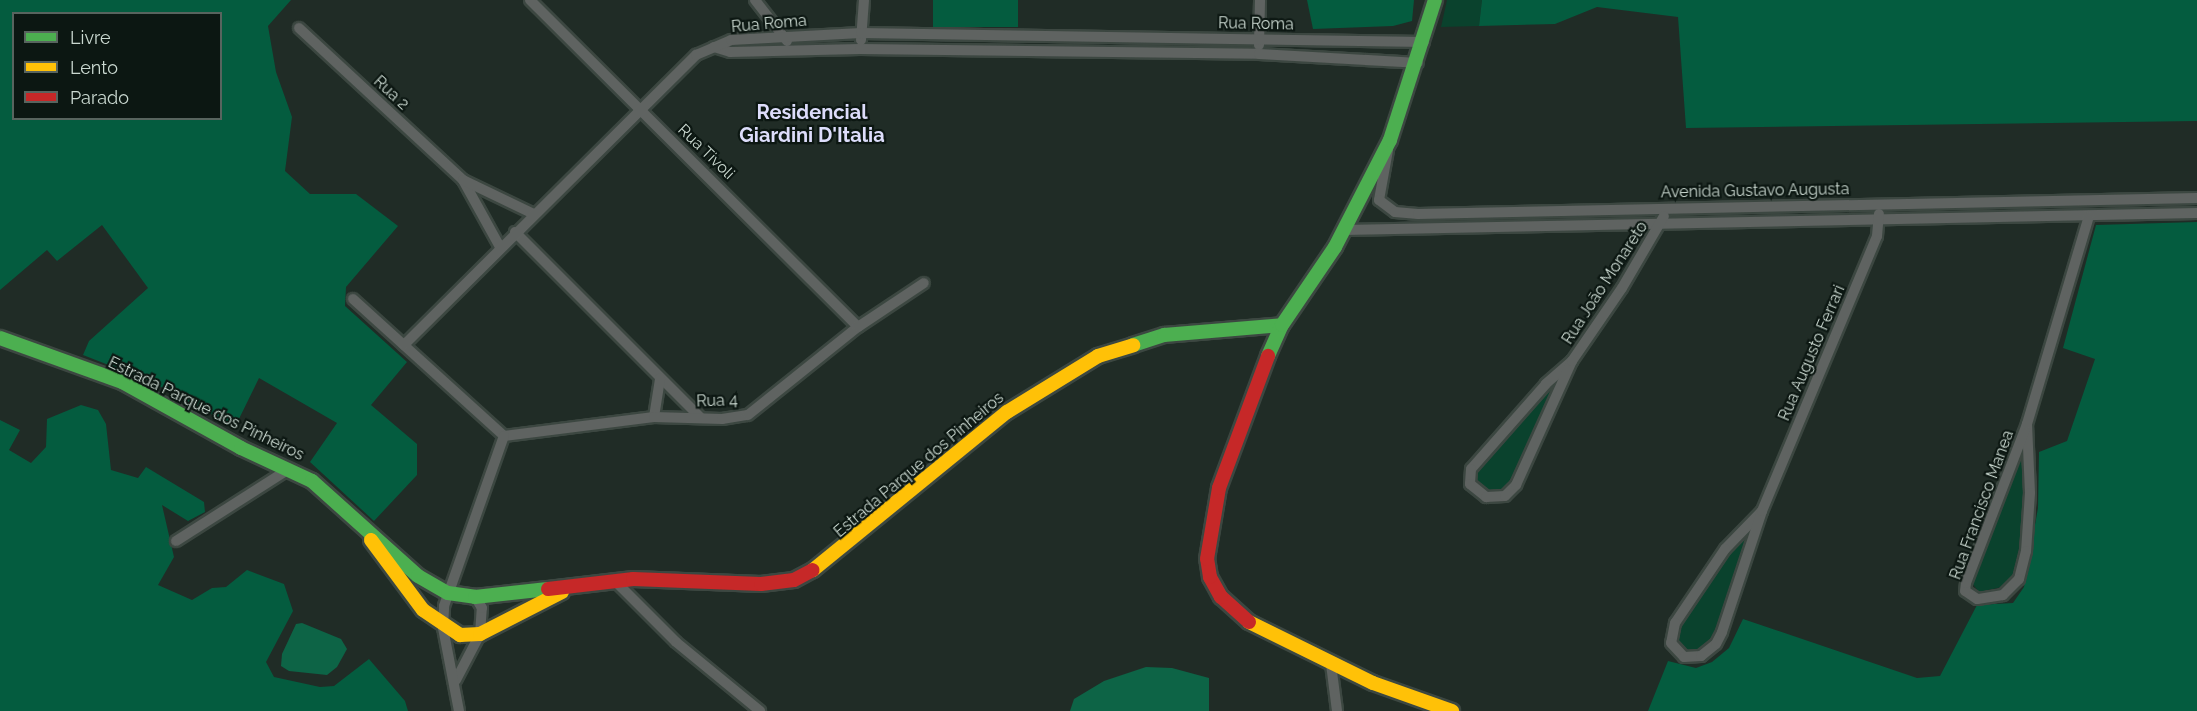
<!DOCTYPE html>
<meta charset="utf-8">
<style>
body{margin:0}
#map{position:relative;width:2197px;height:711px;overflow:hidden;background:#202c26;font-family:Raleway,sans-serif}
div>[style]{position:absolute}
.green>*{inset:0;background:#0a422d}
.forest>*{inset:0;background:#045c3f;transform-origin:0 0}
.water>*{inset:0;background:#0d6446}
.roads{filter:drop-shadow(2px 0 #3c4741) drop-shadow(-2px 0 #3c4741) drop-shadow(0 2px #3c4741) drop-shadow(0 -2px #3c4741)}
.street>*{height:10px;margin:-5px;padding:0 5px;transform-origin:5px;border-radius:5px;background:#5f6361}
.fast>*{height:14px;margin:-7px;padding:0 7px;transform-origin:7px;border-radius:7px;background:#4caf50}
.slow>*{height:14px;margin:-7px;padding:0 7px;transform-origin:7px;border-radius:7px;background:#ffc107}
.jam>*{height:14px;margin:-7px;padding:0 7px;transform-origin:7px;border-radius:7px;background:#c62828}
span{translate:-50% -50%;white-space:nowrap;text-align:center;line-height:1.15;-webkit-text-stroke:4.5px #0c1712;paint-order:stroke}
.street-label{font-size:16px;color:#cad8d0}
.quarter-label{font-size:20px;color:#ddddfb;font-weight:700}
.legend{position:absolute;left:12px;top:12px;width:210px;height:108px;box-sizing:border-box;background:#0c1712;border:2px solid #58645e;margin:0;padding:8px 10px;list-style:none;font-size:18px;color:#cad8d0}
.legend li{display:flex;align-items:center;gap:12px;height:30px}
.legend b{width:30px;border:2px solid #58645e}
</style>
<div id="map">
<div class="green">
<div style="clip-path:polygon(1447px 0,1482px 0,1479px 26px,1441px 27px)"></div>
<div style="clip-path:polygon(1558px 380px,1511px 483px,1503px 492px,1490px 493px,1483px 488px,1476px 480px,1475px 470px)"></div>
<div style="clip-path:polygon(2021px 457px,2024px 485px,2018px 566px,2011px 582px,2002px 587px,1979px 592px,1972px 583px)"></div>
<div style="clip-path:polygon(1753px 526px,1714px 640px,1697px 654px,1685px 653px,1676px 640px,1685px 614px,1728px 551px)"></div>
</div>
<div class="forest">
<div style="clip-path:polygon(evenodd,0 0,291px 0,268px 26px,276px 72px,292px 117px,285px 171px,310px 194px,356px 194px,398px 226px,346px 287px,345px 306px,407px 362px,371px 405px,417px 444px,417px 475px,374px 521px,310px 462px,337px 423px,259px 378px,235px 427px,152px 382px,83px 355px,89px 341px,148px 288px,102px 225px,57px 261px,47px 250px,0 290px,0 0,14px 14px,220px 14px,220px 118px,14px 118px,14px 14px)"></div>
<div style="left:933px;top:0;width:85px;height:27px"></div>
<div style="clip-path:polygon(1307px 0,1414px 0,1412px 21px,1393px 26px,1313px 29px)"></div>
<div style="clip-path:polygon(1482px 0,2197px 0,2197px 121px,1686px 128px,1678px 17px,1597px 7px,1555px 24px,1479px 26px)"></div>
<div style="clip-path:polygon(2197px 222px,2197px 711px,1648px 711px,1668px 661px,1696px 668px,1712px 662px,1729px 648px,1743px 619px,1917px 678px,1940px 676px,1977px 605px,2013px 603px,2024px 587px,2038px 508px,2039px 452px,2067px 441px,2095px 359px,2063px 348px,2096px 225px)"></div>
<div style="clip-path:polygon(81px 405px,98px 410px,106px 424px,111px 470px,138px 478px,146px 467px,204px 502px,205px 512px,188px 521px,162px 505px,174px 557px,158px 585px,192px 600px,212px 588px,226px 587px,247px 570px,284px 584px,293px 611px,266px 662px,274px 677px,320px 687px,334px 686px,369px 659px,405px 701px,408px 711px,0 711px,0 420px,20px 430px,9px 450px,31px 463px,46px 447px,47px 419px)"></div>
</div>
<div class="water">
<div style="clip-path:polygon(302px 623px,341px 639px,347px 649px,337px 667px,327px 675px,289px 671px,281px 666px,282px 654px,296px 624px)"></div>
<div style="clip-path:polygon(1146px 667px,1172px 668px,1209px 678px,1209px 711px,1070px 711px,1074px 699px,1104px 681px)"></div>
</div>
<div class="roads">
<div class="street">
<div style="left:530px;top:0;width:463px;rotate:44.9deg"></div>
<div style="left:755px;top:0;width:52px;rotate:52deg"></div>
<div style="left:299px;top:28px;width:224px;rotate:42.8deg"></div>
<div style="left:463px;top:180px;width:77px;rotate:61.1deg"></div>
<div style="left:861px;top:40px;width:40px;rotate:-85.7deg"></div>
<div style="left:1259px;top:45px;width:45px;rotate:-88.7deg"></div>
<div style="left:714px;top:47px;width:17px;rotate:17deg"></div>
<div style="left:730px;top:52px;width:130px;rotate:-1.3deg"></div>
<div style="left:860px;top:49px;width:399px;rotate:0.7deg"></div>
<div style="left:1259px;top:54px;width:159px;rotate:3.2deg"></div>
<div style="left:1388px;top:150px;width:51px;rotate:100.2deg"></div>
<div style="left:1379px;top:200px;width:20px;rotate:37deg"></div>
<div style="left:1395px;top:212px;width:23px;rotate:5deg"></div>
<div style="left:1418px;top:214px;width:779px;rotate:-1.18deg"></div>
<div style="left:463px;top:180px;width:79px;rotate:25.6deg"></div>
<div style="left:1344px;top:230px;width:853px;rotate:-1.14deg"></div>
<div style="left:515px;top:232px;width:263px;rotate:45deg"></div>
<div style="left:353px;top:299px;width:204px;rotate:42.2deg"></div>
<div style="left:404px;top:345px;width:412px;rotate:-44.8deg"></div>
<div style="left:696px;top:55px;width:38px;rotate:-23deg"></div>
<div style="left:731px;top:40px;width:130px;rotate:-3.1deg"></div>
<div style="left:861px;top:33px;width:563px;rotate:0.92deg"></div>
<div style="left:1572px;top:361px;width:35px;rotate:139deg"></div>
<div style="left:1546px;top:384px;width:113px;rotate:131.4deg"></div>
<div style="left:1471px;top:469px;width:15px;rotate:94deg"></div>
<div style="left:1470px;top:484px;width:21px;rotate:39deg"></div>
<div style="left:1486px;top:497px;width:19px;rotate:-3deg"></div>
<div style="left:1505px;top:496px;width:16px;rotate:-45deg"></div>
<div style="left:1516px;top:485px;width:136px;rotate:-65.7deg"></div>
<div style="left:1572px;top:361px;width:88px;rotate:-55.6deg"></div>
<div style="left:1622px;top:288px;width:83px;rotate:-59.7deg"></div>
<div style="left:654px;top:417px;width:39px;rotate:-81deg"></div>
<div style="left:2027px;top:424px;width:69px;rotate:87.5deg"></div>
<div style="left:2030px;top:493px;width:58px;rotate:93.9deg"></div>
<div style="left:2026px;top:551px;width:29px;rotate:104deg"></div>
<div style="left:2019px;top:579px;width:23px;rotate:135deg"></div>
<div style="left:2003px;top:595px;width:26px;rotate:171deg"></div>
<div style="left:1977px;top:599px;width:14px;rotate:-146deg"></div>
<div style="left:1965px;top:591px;width:8px;rotate:-83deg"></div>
<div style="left:1966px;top:583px;width:170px;rotate:-69deg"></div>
<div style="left:2027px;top:424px;width:217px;rotate:-73.4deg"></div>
<div style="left:504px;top:436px;width:151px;rotate:-7.2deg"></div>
<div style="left:654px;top:417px;width:68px;rotate:1.7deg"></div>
<div style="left:722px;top:419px;width:26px;rotate:-9deg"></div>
<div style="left:748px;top:415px;width:141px;rotate:-38.7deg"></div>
<div style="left:858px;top:327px;width:79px;rotate:-33.7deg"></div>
<div style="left:1762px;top:511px;width:53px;rotate:134.2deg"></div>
<div style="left:1725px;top:549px;width:89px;rotate:124deg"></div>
<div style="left:1675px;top:623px;width:20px;rotate:101deg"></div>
<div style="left:1671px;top:643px;width:19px;rotate:47deg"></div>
<div style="left:1684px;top:657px;width:17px;rotate:-3deg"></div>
<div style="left:1701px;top:656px;width:19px;rotate:-39deg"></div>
<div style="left:1716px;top:644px;width:13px;rotate:-63deg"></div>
<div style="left:1722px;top:632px;width:127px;rotate:-71.7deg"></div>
<div style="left:1762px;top:511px;width:298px;rotate:-67.3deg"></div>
<div style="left:1877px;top:236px;width:22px;rotate:-85deg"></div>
<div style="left:176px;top:541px;width:134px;rotate:-32.5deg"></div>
<div style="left:615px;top:581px;width:86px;rotate:45deg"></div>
<div style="left:676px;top:642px;width:109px;rotate:39.4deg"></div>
<div style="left:1331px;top:664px;width:47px;rotate:82.7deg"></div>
<div style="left:456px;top:680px;width:52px;rotate:-62.4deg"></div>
<div style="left:480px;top:634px;width:26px;rotate:-86deg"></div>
<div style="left:482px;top:608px;width:13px;rotate:-122deg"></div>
<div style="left:459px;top:711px;width:85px;rotate:-100.9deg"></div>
<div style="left:443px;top:628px;width:22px;rotate:-87deg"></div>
<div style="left:444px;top:606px;width:180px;rotate:-70.6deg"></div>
</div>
<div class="fast">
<div style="left:0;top:338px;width:130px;rotate:19.8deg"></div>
<div style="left:122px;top:382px;width:136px;rotate:29deg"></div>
<div style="left:241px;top:448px;width:78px;rotate:24.9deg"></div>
<div style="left:312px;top:481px;width:142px;rotate:41.9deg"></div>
<div style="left:418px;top:576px;width:34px;rotate:30deg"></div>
<div style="left:448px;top:593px;width:27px;rotate:8deg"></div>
<div style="left:475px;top:597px;width:73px;rotate:-6.3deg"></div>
<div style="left:1133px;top:345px;width:33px;rotate:-18deg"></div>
<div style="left:1164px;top:335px;width:118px;rotate:-4.8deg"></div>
<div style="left:1268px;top:356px;width:34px;rotate:-66deg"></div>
<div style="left:1282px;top:325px;width:94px;rotate:-55.8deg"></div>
<div style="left:1335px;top:247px;width:120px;rotate:-62.8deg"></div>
<div style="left:1390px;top:140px;width:147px;rotate:-72.2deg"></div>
</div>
<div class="slow">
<div style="left:371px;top:540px;width:87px;rotate:53.4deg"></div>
<div style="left:423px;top:610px;width:45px;rotate:34deg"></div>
<div style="left:460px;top:635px;width:20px;rotate:-3deg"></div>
<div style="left:480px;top:634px;width:92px;rotate:-27.1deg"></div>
<div style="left:813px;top:570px;width:250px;rotate:-39.2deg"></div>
<div style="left:1007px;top:412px;width:107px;rotate:-31.6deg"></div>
<div style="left:1098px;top:356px;width:37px;rotate:-17deg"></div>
<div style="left:1249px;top:622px;width:138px;rotate:26.2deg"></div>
<div style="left:1373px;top:683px;width:84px;rotate:19.5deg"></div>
</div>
<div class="jam">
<div style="left:548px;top:589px;width:86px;rotate:-6.7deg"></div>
<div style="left:633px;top:579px;width:128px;rotate:2.2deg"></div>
<div style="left:761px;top:584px;width:33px;rotate:-7deg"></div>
<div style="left:794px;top:580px;width:21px;rotate:-28deg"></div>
<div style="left:1249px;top:622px;width:38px;rotate:-138deg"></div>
<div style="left:1221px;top:597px;width:23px;rotate:-119deg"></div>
<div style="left:1210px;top:577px;width:18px;rotate:-99deg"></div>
<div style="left:1207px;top:559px;width:72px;rotate:-80.4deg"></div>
<div style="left:1219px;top:488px;width:141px;rotate:-69.6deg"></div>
</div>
</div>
<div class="street-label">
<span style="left:769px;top:24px;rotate:-5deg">Rua Roma</span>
<span style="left:1256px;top:24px;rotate:1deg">Rua Roma</span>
<span style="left:391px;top:93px;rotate:43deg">Rua 2</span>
<span style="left:706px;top:152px;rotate:44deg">Rua Tivoli</span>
<span style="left:1755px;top:191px;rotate:-1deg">Avenida Gustavo Augusta</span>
<span style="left:1605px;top:283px;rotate:-57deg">Rua João Monareto</span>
<span style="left:1812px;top:353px;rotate:-67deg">Rua Augusto Ferrari</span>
<span style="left:717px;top:401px;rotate:-2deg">Rua 4</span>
<span style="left:206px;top:409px;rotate:26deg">Estrada Parque dos Pinheiros</span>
<span style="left:919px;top:465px;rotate:-40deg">Estrada Parque dos Pinheiros</span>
<span style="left:1982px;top:505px;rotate:-70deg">Rua Francisco Manea</span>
</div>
<div class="quarter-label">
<span style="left:812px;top:124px">Residencial<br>Giardini D'Italia</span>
</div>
<ul class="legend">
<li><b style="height:8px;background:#4caf50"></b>Livre</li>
<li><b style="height:8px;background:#ffc107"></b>Lento</li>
<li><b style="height:8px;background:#c62828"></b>Parado</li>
</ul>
</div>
